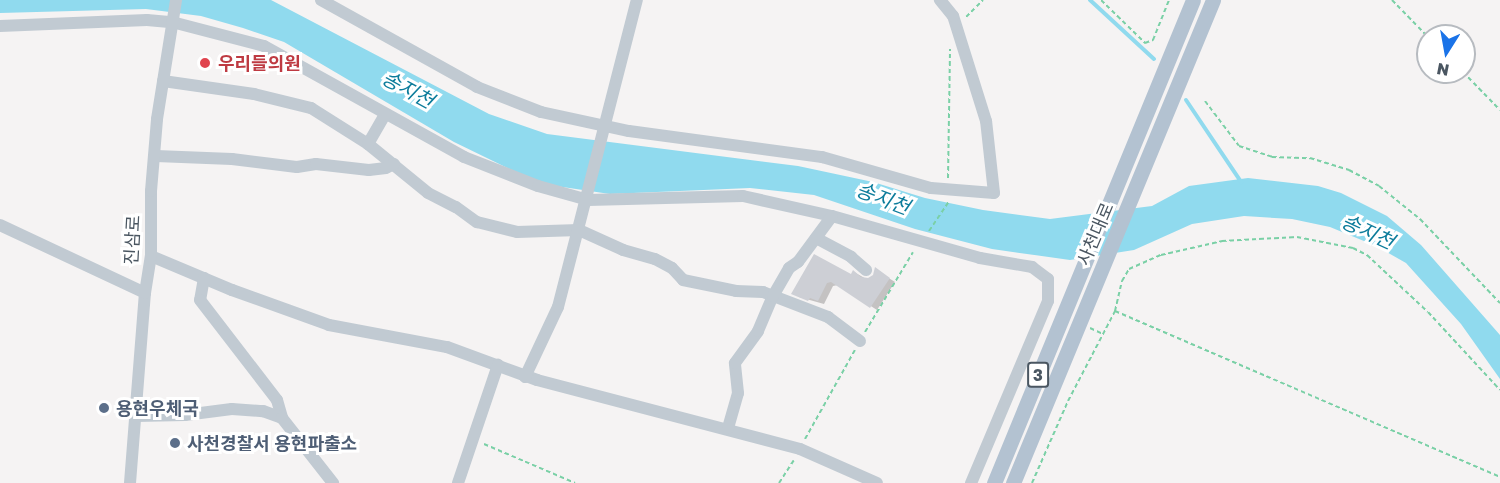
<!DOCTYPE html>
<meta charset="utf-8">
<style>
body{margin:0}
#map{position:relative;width:1500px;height:483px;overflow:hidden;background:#f5f3f3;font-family:"Golos Text","Noto Sans KR",sans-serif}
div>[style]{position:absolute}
.water>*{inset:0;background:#90daee}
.shadow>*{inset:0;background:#0003}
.stream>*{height:4px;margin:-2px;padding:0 2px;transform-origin:2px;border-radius:2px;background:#90daee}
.building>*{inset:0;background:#cdcfd5}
.path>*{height:2px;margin-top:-1px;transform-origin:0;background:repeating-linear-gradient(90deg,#7ad0a6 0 4.5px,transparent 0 7.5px)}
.minor>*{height:12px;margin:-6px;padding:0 6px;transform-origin:6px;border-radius:6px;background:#c1cad2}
.major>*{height:15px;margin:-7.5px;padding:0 7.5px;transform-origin:7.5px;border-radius:7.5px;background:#b3c2d1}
.dots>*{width:16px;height:16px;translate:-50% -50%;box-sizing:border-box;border:3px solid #fff;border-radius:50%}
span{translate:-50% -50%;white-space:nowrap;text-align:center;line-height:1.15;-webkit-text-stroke:6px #fff;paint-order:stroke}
.shield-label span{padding:2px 4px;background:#fff;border:2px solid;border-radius:4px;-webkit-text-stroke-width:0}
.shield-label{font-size:16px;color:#4a5661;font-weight:700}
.health-label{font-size:18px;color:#be3a42;font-weight:700}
.left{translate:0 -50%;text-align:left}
.street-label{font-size:18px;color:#4a5661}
.service-label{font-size:18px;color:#4e5e75;font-weight:700}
.water-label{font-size:20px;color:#0c7c9b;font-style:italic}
.north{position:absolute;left:1416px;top:24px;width:60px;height:60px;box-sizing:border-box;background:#fff;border:2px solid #b7bbc0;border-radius:50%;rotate:191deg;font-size:16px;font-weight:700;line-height:24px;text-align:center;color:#4a5661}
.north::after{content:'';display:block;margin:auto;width:21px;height:27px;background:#1a73e8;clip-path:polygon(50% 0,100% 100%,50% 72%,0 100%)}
</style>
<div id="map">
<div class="water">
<div style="clip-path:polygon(0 0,271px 0,489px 114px,547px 134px,798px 166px,873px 182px,925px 198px,983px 210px,1050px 219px,1152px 206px,1189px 186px,1248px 178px,1318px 186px,1341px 193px,1387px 216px,1421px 245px,1500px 335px,1500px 379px,1461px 324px,1406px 263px,1376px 246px,1330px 227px,1292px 219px,1244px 216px,1192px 224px,1134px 250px,1070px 260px,992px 249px,915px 229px,814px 195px,750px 188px,610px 194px,549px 185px,524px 176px,454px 142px,284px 42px,243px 28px,201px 16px,146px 9px,0 13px)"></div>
</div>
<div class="shadow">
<div style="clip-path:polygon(815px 256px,851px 276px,854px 272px,868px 280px,874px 276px,876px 270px,895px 282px,877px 310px,838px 285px,833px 286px,824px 304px,799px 297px)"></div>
</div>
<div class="stream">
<div style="left:1090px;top:0;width:87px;rotate:42.7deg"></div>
<div style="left:1186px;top:100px;width:99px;rotate:56.1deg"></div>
</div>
<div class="building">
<div style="clip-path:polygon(814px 254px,851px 274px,853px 270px,861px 277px,868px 278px,873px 275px,875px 267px,890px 278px,870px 308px,831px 282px,827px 283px,818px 301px,810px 298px,808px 301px,791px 294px)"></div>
</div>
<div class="path">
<div style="left:1101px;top:0;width:62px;rotate:44.3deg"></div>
<div style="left:1145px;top:43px;width:9px;rotate:-21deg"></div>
<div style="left:1153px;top:40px;width:43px;rotate:-68.2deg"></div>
<div style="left:1392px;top:0;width:52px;rotate:45.8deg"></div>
<div style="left:966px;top:17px;width:24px;rotate:-45deg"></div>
<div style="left:1463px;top:72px;width:53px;rotate:45.8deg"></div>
<div style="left:1205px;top:101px;width:56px;rotate:52.9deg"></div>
<div style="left:1239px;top:146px;width:35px;rotate:18deg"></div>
<div style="left:1272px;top:157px;width:38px;rotate:2deg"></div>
<div style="left:1310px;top:158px;width:41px;rotate:17.1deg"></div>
<div style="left:1349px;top:170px;width:34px;rotate:28deg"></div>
<div style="left:1379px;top:186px;width:53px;rotate:38.8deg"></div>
<div style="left:1420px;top:219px;width:116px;rotate:46.4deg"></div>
<div style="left:948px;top:178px;width:129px;rotate:-89.1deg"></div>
<div style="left:929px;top:231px;width:36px;rotate:-56deg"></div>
<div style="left:1115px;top:311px;width:419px;rotate:23.3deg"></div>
<div style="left:1090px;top:328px;width:14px;rotate:25deg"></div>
<div style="left:865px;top:332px;width:93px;rotate:-59deg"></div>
<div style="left:805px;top:439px;width:102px;rotate:-60.7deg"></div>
<div style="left:484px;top:444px;width:99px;rotate:23.2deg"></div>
<div style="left:779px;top:483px;width:27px;rotate:-57deg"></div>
<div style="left:1032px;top:483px;width:90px;rotate:-66.3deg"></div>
<div style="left:1068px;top:401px;width:102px;rotate:-62.4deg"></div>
<div style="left:1115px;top:311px;width:31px;rotate:-77deg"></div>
<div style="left:1122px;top:281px;width:14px;rotate:-60deg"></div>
<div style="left:1129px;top:269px;width:35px;rotate:-24deg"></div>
<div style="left:1161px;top:255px;width:63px;rotate:-12.9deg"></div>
<div style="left:1222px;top:241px;width:75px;rotate:-3.1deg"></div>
<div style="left:1297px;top:237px;width:57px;rotate:11.1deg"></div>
<div style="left:1353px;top:248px;width:16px;rotate:27deg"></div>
<div style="left:1367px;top:255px;width:83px;rotate:43.1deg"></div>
<div style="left:1428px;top:312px;width:106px;rotate:47.3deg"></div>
</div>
<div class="minor">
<div style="left:321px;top:0;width:179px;rotate:29.1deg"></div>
<div style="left:477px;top:87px;width:69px;rotate:21.3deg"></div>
<div style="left:541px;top:112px;width:90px;rotate:12.2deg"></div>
<div style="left:629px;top:131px;width:195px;rotate:7.7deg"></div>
<div style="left:822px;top:157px;width:113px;rotate:15.9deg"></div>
<div style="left:931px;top:188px;width:63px;rotate:4.5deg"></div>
<div style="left:994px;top:193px;width:72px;rotate:-96.3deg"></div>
<div style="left:986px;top:121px;width:110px;rotate:-107.4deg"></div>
<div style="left:953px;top:16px;width:21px;rotate:-129deg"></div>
<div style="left:0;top:26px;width:147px;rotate:-2.3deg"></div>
<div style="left:147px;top:20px;width:25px;rotate:5deg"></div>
<div style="left:172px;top:22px;width:95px;rotate:14.6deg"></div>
<div style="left:264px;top:46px;width:229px;rotate:29deg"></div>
<div style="left:464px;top:157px;width:79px;rotate:21.4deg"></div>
<div style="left:538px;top:186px;width:52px;rotate:15.6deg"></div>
<div style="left:588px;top:200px;width:155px;rotate:-1.5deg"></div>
<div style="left:743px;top:196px;width:91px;rotate:12.7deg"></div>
<div style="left:832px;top:216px;width:154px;rotate:15.8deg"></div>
<div style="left:980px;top:258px;width:53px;rotate:9.8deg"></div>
<div style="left:1032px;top:267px;width:20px;rotate:37deg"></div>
<div style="left:1048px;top:279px;width:22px;rotate:90deg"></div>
<div style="left:1048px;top:301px;width:198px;rotate:112.9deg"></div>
<div style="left:163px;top:81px;width:92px;rotate:8.1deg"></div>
<div style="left:254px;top:94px;width:59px;rotate:13.8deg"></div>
<div style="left:311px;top:108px;width:67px;rotate:32.3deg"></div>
<div style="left:368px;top:144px;width:77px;rotate:39.2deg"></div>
<div style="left:428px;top:193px;width:31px;rotate:27deg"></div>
<div style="left:456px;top:207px;width:26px;rotate:36deg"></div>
<div style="left:477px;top:222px;width:41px;rotate:14deg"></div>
<div style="left:517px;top:232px;width:62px;rotate:-1.8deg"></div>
<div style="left:579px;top:230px;width:48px;rotate:24.4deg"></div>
<div style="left:623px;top:250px;width:33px;rotate:16deg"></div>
<div style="left:655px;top:259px;width:19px;rotate:28deg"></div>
<div style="left:672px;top:268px;width:16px;rotate:47deg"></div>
<div style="left:683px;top:280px;width:54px;rotate:11.7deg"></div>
<div style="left:736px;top:291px;width:27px;rotate:2deg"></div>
<div style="left:763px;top:292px;width:70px;rotate:21deg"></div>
<div style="left:828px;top:317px;width:40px;rotate:37deg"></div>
<div style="left:368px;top:144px;width:34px;rotate:-60deg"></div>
<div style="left:156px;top:156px;width:76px;rotate:2.3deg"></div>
<div style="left:232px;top:159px;width:65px;rotate:7deg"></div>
<div style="left:297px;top:167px;width:19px;rotate:-9deg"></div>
<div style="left:316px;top:164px;width:53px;rotate:6.5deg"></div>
<div style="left:369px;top:170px;width:17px;rotate:-7deg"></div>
<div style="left:386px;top:168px;width:9px;rotate:-27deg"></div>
<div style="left:0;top:225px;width:160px;rotate:25.1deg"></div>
<div style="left:816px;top:238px;width:40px;rotate:28deg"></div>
<div style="left:851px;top:257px;width:20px;rotate:41deg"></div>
<div style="left:151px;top:256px;width:88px;rotate:22.8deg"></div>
<div style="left:232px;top:290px;width:103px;rotate:19.8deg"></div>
<div style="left:329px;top:325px;width:120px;rotate:10.6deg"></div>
<div style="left:447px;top:347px;width:96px;rotate:20.1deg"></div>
<div style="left:537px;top:380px;width:272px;rotate:14.7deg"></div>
<div style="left:800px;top:449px;width:84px;rotate:23.8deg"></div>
<div style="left:204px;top:278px;width:22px;rotate:100deg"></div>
<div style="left:200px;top:300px;width:126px;rotate:52.4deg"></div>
<div style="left:277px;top:400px;width:19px;rotate:74deg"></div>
<div style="left:525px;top:377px;width:77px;rotate:-64.8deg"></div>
<div style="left:558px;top:307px;width:317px;rotate:-75.6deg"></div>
<div style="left:136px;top:416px;width:49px;rotate:-1.2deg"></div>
<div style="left:185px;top:415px;width:47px;rotate:-7.3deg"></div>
<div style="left:232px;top:409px;width:31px;rotate:4deg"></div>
<div style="left:263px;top:411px;width:20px;rotate:20deg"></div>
<div style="left:282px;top:418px;width:83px;rotate:51.9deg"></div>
<div style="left:728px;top:428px;width:36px;rotate:-74deg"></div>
<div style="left:738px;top:393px;width:30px;rotate:-96deg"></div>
<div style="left:735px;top:363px;width:39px;rotate:-54deg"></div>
<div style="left:758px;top:331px;width:38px;rotate:-67deg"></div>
<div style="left:773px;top:296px;width:32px;rotate:-60deg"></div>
<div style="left:789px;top:268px;width:11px;rotate:-34deg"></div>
<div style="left:798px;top:262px;width:57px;rotate:-53.5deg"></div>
<div style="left:130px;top:483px;width:191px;rotate:-85.5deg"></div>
<div style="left:145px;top:293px;width:37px;rotate:-81deg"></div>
<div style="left:151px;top:256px;width:65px;rotate:-90deg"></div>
<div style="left:151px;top:191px;width:72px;rotate:-85.2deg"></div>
<div style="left:157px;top:119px;width:121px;rotate:-80.9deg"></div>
<div style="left:458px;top:483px;width:125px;rotate:-71.3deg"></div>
</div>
<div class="major">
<div style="left:994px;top:483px;width:522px;rotate:-67.61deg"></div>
<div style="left:1013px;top:483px;width:523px;rotate:-67.51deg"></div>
</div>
<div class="dots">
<div style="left:205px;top:63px;background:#e0444e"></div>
<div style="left:104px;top:408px;background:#5c6f8a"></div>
<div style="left:175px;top:443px;background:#5c6f8a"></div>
</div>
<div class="shield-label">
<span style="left:1038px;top:375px">3</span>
</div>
<div class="health-label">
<span class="left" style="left:218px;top:63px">우리들의원</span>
</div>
<div class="street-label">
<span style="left:1095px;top:234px;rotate:-67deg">사천대로</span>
<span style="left:132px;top:240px;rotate:-87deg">진삼로</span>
</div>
<div class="service-label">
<span class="left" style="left:116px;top:408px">용현우체국</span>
<span class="left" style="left:187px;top:443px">사천경찰서 용현파출소</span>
</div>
<div class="water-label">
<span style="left:408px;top:89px;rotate:29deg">송지천</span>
<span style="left:883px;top:198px;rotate:21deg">송지천</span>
<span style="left:1368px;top:231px;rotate:25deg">송지천</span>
</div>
<div class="north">N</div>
</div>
